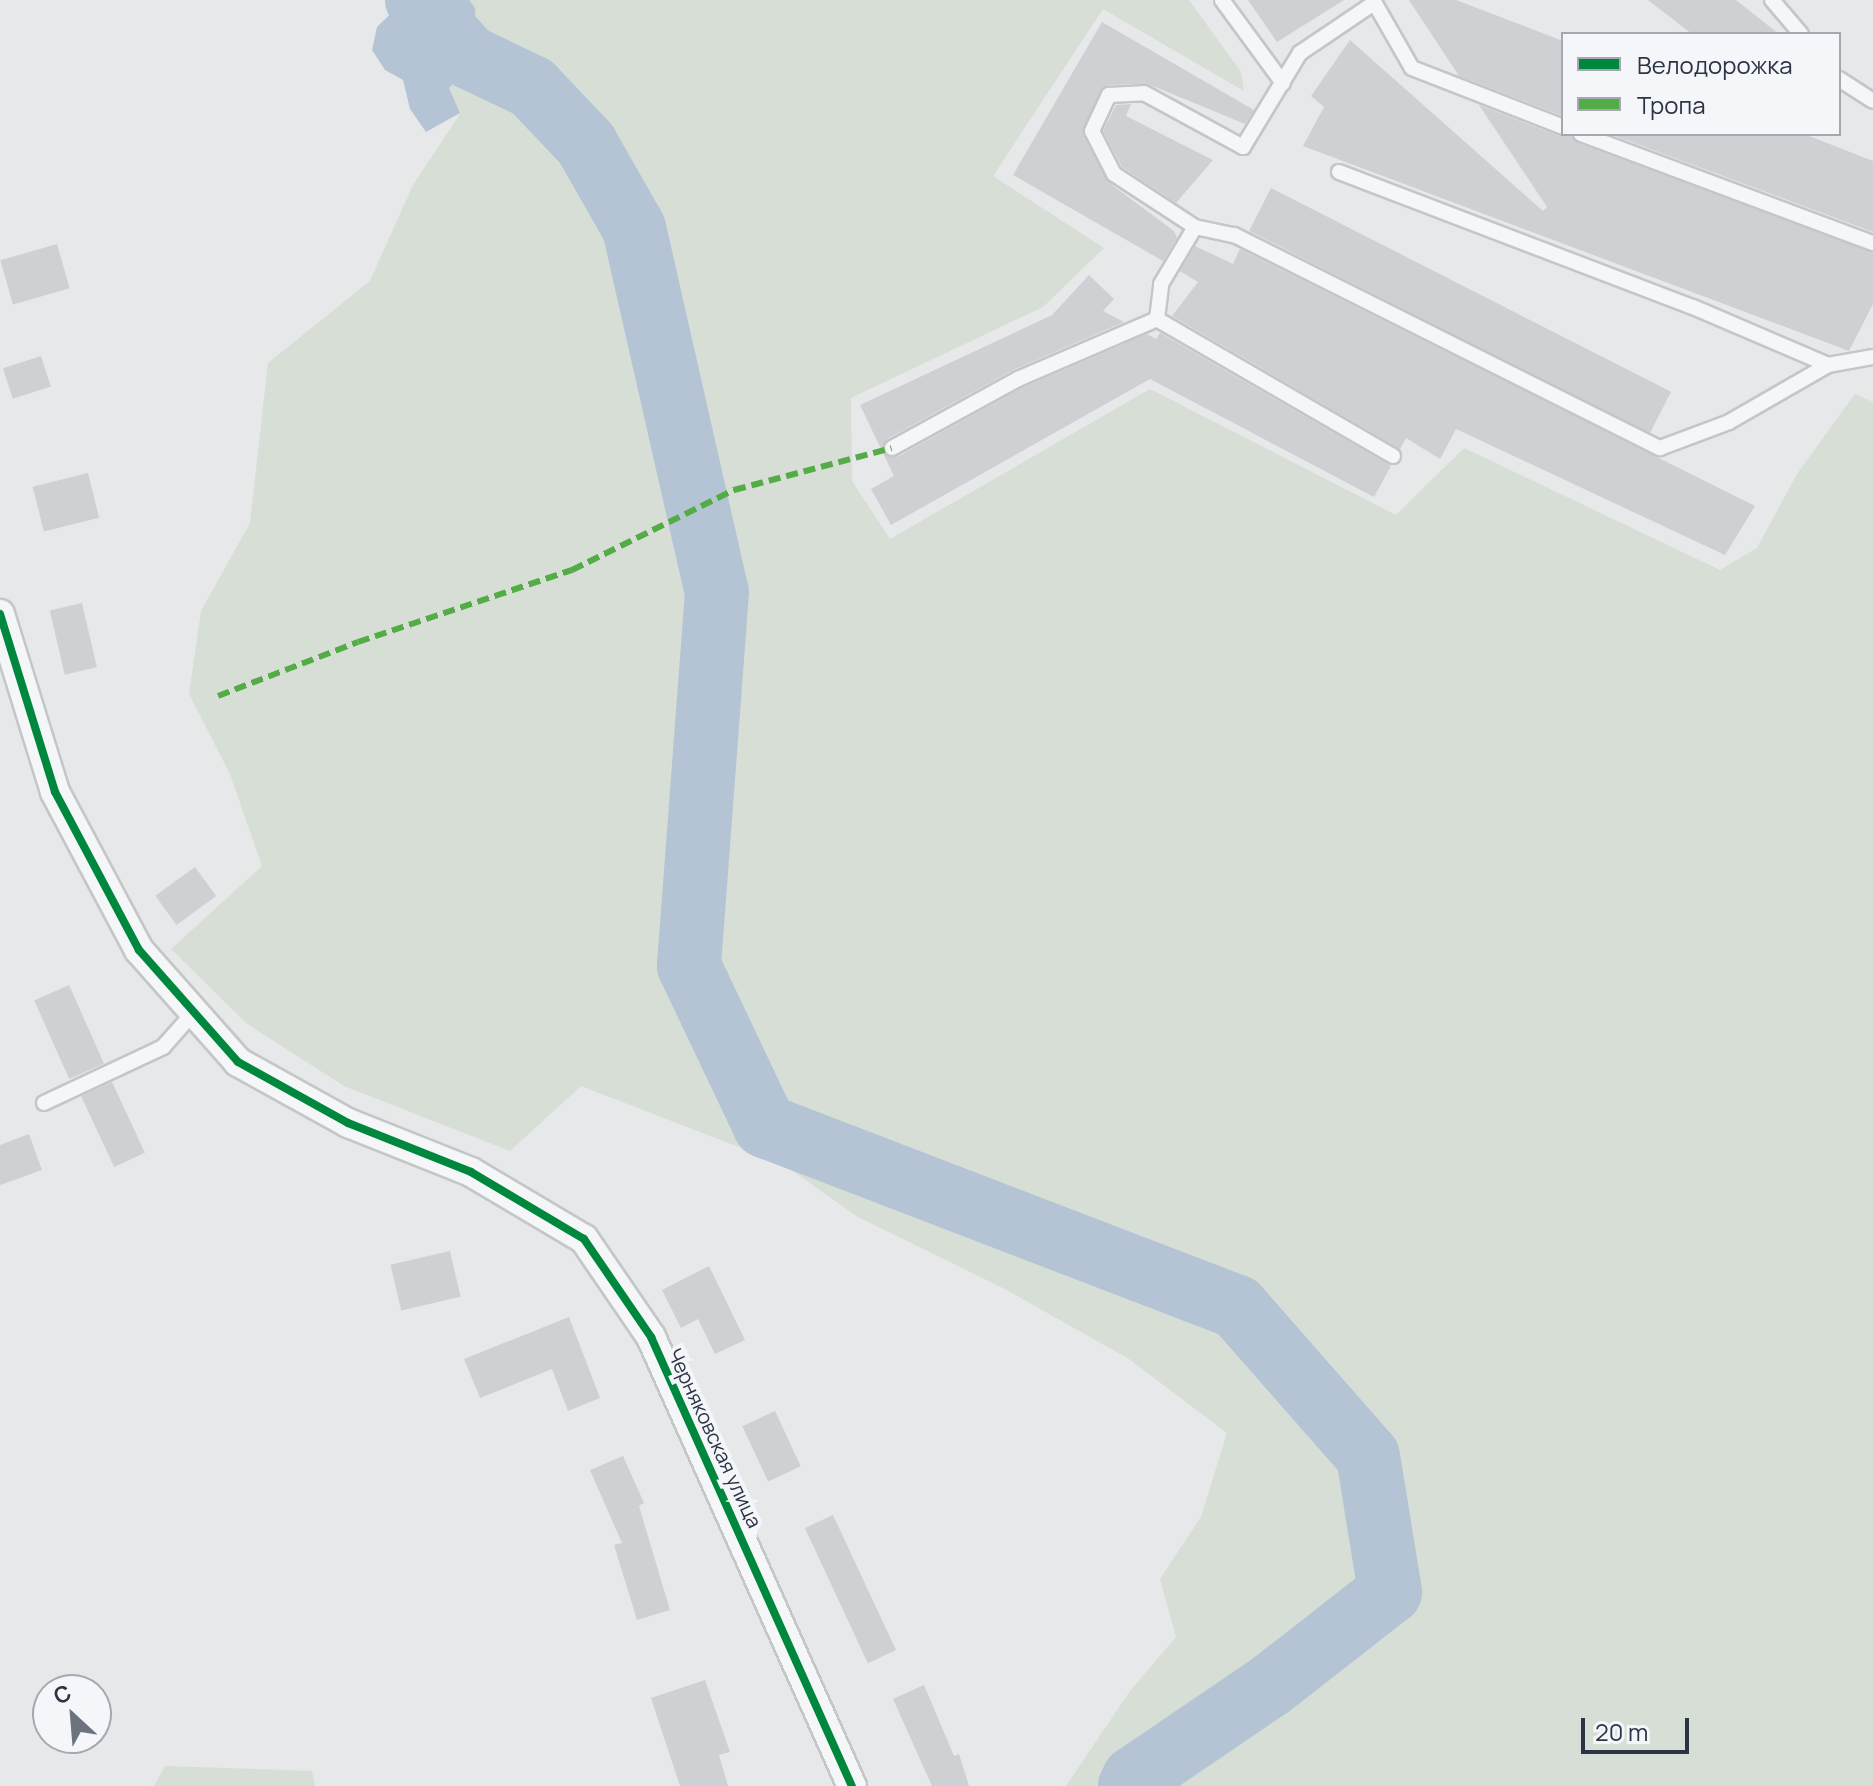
<!DOCTYPE html>
<meta charset="utf-8">
<style>
body{margin:0}
#map{position:relative;width:1873px;height:1786px;overflow:hidden;background:#e6e8ea;font-family:Manrope,sans-serif}
div>[style]{position:absolute}
.green>*{inset:0;background:#d6ded6}
.water>*{inset:0;background:#b4c4d5}
.river>*{height:64px;margin:-32px;padding:0 32px;transform-origin:32px;border-radius:32px;background:#b4c4d5}
.building>*{inset:0;background:#ced0d3;transform-origin:0 0}
.roads{filter:drop-shadow(2px 0 #c4c6c8) drop-shadow(-2px 0 #c4c6c8) drop-shadow(0 2px #c4c6c8) drop-shadow(0 -2px #c4c6c8)}
.service>*{height:14px;margin:-7px;padding:0 7px;transform-origin:7px;border-radius:7px;background:#f5f6f7}
.minor>*{height:28px;margin:-14px;padding:0 14px;transform-origin:14px;border-radius:14px;background:#f5f6f7}
.quiet>*{height:6px;margin-top:-3px;transform-origin:0;background:repeating-linear-gradient(90deg,#54ac47 0 12px,transparent 0 18px)}
.cycleway>*{height:8px;margin:-4px;padding:0 4px;transform-origin:4px;border-radius:4px;background:#00873e}
span{translate:-50% -50%;white-space:nowrap;text-align:center;line-height:1.15;-webkit-text-stroke:8px #f4f6f9;paint-order:stroke}
.street-label{font-size:20px;color:#2b3445}
.legend{position:absolute;left:1561px;top:32px;width:280px;height:104px;box-sizing:border-box;background:#f4f6f9;border:2px solid #a4a8b1;margin:0;padding:10px 14px;list-style:none;font-size:24px;color:#2b3445}
.legend li{display:flex;align-items:center;gap:16px;height:40px}
.legend b{width:40px;border:2px solid #a4a8b1}
.north{position:absolute;left:32px;top:1674px;width:80px;height:80px;box-sizing:border-box;background:#f4f6f9;border:2px solid #a4a8b1;border-radius:50%;rotate:334deg;font-size:22px;font-weight:700;line-height:32px;text-align:center;color:#2b3445}
.north::after{content:'';display:block;margin:auto;width:28px;height:36px;background:#6c737f;clip-path:polygon(50% 0,100% 100%,50% 72%,0 100%)}
.scale{position:absolute;left:1581px;top:1718px;width:108px;height:36px;box-sizing:border-box;border:4px solid #2b3445;border-top:0;padding-left:10px;font-size:24px;line-height:28px;white-space:nowrap;color:#2b3445;-webkit-text-stroke:6px #f4f6f9;paint-order:stroke}
</style>
<div id="map">
<div class="green">
<div style="clip-path:polygon(469px 0,1189px 0,1241px 72px,1244px 91px,1103px 9px,993px 176px,1104px 248px,1043px 307px,851px 398px,852px 481px,890px 539px,1150px 389px,1396px 515px,1464px 448px,1720px 570px,1757px 548px,1797px 474px,1855px 394px,1873px 402px,1873px 1786px,1066px 1786px,1130px 1691px,1176px 1637px,1160px 1579px,1201px 1517px,1227px 1433px,1129px 1359px,1003px 1288px,858px 1217px,783px 1164px,581px 1086px,510px 1151px,344px 1086px,246px 1023px,171px 949px,262px 866px,230px 774px,189px 694px,201px 611px,250px 523px,268px 363px,370px 281px,413px 185px,460px 114px,449px 88px,467px 69px,475px 22px)"></div>
<div style="clip-path:polygon(165px 1766px,312px 1771px,315px 1786px,154px 1786px)"></div>
</div>
<div class="water">
<div style="clip-path:polygon(405px 0,469px 0,475px 8px,476px 44px,467px 69px,449px 88px,460px 113px,426px 132px,410px 109px,403px 80px,385px 70px,372px 50px,377px 27px)"></div>
</div>
<div class="river">
<div style="left:417px;top:0;width:77px;rotate:47.6deg"></div>
<div style="left:469px;top:57px;width:70px;rotate:25.5deg"></div>
<div style="left:532px;top:87px;width:79px;rotate:46.5deg"></div>
<div style="left:586px;top:144px;width:97px;rotate:60.3deg"></div>
<div style="left:634px;top:228px;width:373px;rotate:77.2deg"></div>
<div style="left:717px;top:592px;width:375px;rotate:94.3deg"></div>
<div style="left:689px;top:966px;width:177px;rotate:64.6deg"></div>
<div style="left:765px;top:1126px;width:506px;rotate:20.98deg"></div>
<div style="left:1237px;top:1307px;width:198px;rotate:48.7deg"></div>
<div style="left:1368px;top:1456px;width:138px;rotate:80.8deg"></div>
<div style="left:1390px;top:1592px;width:151px;rotate:142deg"></div>
<div style="left:1271px;top:1685px;width:166px;rotate:145.8deg"></div>
<div style="left:1134px;top:1778px;width:9px;rotate:117deg"></div>
</div>
<div class="building">
<div style="clip-path:polygon(1248px 0,1344px 0,1277px 42px)"></div>
<div style="clip-path:polygon(1409px 0,1456px 0,1563px 41px,1563px 116px,1459px 76px)"></div>
<div style="clip-path:polygon(1648px 0,1736px 0,1779px 34px,1692px 34px)"></div>
<div style="clip-path:polygon(1102px 22px,1254px 110px,1245px 124px,1148px 84px,1108px 85px,1100px 91px,1083px 135px,1108px 182px,1174px 231px,1177px 238px,1163px 261px,1013px 175px)"></div>
<div style="clip-path:polygon(1350px 40px,1543px 211px,1547px 207px,1479px 105px,1559px 136px,1571px 134px,1578px 143px,1873px 253px,1873px 304px,1849px 351px,1303px 146px,1324px 107px,1311px 96px)"></div>
<div style="clip-path:polygon(1131px 104px,1126px 116px,1213px 160px,1176px 203px,1122px 167px,1103px 131px,1116px 105px)"></div>
<div style="clip-path:polygon(1610px 134px,1804px 134px,1873px 161px,1873px 232px)"></div>
<div style="left:1271px;top:188px;width:449px;height:48px;rotate:27deg"></div>
<div style="left:57px;top:244px;width:46px;height:59px;rotate:74deg"></div>
<div style="clip-path:polygon(1195px 246px,1233px 264px,1240px 249px,1755px 506px,1725px 555px,1456px 429px,1440px 459px,1406px 438px,1400px 449px,1172px 316px,1198px 282px,1180px 271px)"></div>
<div style="clip-path:polygon(1089px 275px,1114px 299px,1103px 311px,1124px 322px,1013px 370px,887px 439px,884px 453px,897px 457px,1022px 388px,1147px 334px,1156px 339px,1160px 333px,1391px 466px,1374px 497px,1150px 379px,891px 525px,871px 489px,894px 476px,860px 405px,1052px 315px)"></div>
<div style="left:41px;top:356px;width:32px;height:40px;rotate:72deg"></div>
<div style="left:88px;top:473px;width:46px;height:57px;rotate:76deg"></div>
<div style="left:82px;top:603px;width:66px;height:33px;rotate:77deg"></div>
<div style="left:195px;top:867px;width:36px;height:49px;rotate:54deg"></div>
<div style="left:69px;top:985px;width:86px;height:38px;rotate:66deg"></div>
<div style="left:112px;top:1082px;width:78px;height:34px;rotate:65deg"></div>
<div style="clip-path:polygon(29px 1134px,42px 1170px,0 1185px,0 1145px)"></div>
<div style="left:450px;top:1251px;width:47px;height:61px;rotate:77deg"></div>
<div style="clip-path:polygon(709px 1266px,745px 1340px,715px 1354px,698px 1319px,681px 1328px,662px 1290px)"></div>
<div style="clip-path:polygon(569px 1317px,600px 1398px,568px 1411px,552px 1369px,480px 1398px,464px 1359px)"></div>
<div style="left:775px;top:1411px;width:61px;height:36px;rotate:65deg"></div>
<div style="clip-path:polygon(623px 1456px,644px 1503px,639px 1506px,670px 1610px,637px 1620px,614px 1545px,622px 1543px,590px 1470px)"></div>
<div style="left:833px;top:1515px;width:149px;height:31px;rotate:65deg"></div>
<div style="clip-path:polygon(705px 1680px,730px 1752px,719px 1755px,728px 1786px,680px 1786px,651px 1698px)"></div>
<div style="clip-path:polygon(924px 1685px,954px 1756px,959px 1754px,969px 1786px,932px 1786px,893px 1699px)"></div>
</div>
<div class="roads">
<div class="service">
<div style="left:1222px;top:0;width:103px;rotate:53.7deg"></div>
<div style="left:1373px;top:0;width:78px;rotate:60.2deg"></div>
<div style="left:1412px;top:68px;width:162px;rotate:21.3deg"></div>
<div style="left:1772px;top:0;width:45px;rotate:49.5deg"></div>
<div style="left:1839px;top:79px;width:40px;rotate:32.9deg"></div>
<div style="left:1581px;top:134px;width:312px;rotate:20.5deg"></div>
<div style="left:1339px;top:172px;width:379px;rotate:20.9deg"></div>
<div style="left:1693px;top:307px;width:147px;rotate:23.2deg"></div>
<div style="left:1828px;top:365px;width:46px;rotate:-10.1deg"></div>
<div style="left:1195px;top:227px;width:97px;rotate:-146.8deg"></div>
<div style="left:1114px;top:174px;width:48px;rotate:-117.1deg"></div>
<div style="left:1092px;top:131px;width:40px;rotate:-65deg"></div>
<div style="left:1109px;top:95px;width:35px;rotate:-3deg"></div>
<div style="left:1144px;top:93px;width:113px;rotate:28.6deg"></div>
<div style="left:1243px;top:147px;width:110px;rotate:-58.8deg"></div>
<div style="left:1300px;top:53px;width:89px;rotate:-34deg"></div>
<div style="left:892px;top:448px;width:144px;rotate:-28.7deg"></div>
<div style="left:1018px;top:379px;width:151px;rotate:-23.3deg"></div>
<div style="left:1393px;top:456px;width:273px;rotate:-149.9deg"></div>
<div style="left:1157px;top:319px;width:35px;rotate:-83deg"></div>
<div style="left:1161px;top:284px;width:66px;rotate:-59.2deg"></div>
<div style="left:1195px;top:227px;width:40px;rotate:12deg"></div>
<div style="left:1234px;top:235px;width:476px;rotate:26.6deg"></div>
<div style="left:1660px;top:448px;width:74px;rotate:-20.6deg"></div>
<div style="left:1729px;top:422px;width:114px;rotate:-29.9deg"></div>
<div style="left:44px;top:1103px;width:132px;rotate:-25.2deg"></div>
<div style="left:163px;top:1047px;width:47px;rotate:-48.5deg"></div>
</div>
<div class="minor">
<div style="left:0;top:614px;width:186px;rotate:72.8deg"></div>
<div style="left:55px;top:792px;width:179px;rotate:62deg"></div>
<div style="left:139px;top:950px;width:149px;rotate:48.5deg"></div>
<div style="left:238px;top:1062px;width:126px;rotate:29deg"></div>
<div style="left:348px;top:1123px;width:132px;rotate:21.7deg"></div>
<div style="left:471px;top:1172px;width:131px;rotate:30.7deg"></div>
<div style="left:584px;top:1239px;width:119px;rotate:55.6deg"></div>
<div style="left:651px;top:1337px;width:492px;rotate:65.9deg"></div>
</div>
</div>
<div class="quiet">
<div style="left:218px;top:696px;width:150px;rotate:-21.1deg"></div>
<div style="left:358px;top:642px;width:226px;rotate:-18.6deg"></div>
<div style="left:572px;top:570px;width:181px;rotate:-26.3deg"></div>
<div style="left:734px;top:490px;width:163px;rotate:-14.9deg"></div>
</div>
<div class="cycleway">
<div style="left:0;top:614px;width:186px;rotate:72.8deg"></div>
<div style="left:55px;top:792px;width:179px;rotate:62deg"></div>
<div style="left:139px;top:950px;width:149px;rotate:48.5deg"></div>
<div style="left:238px;top:1062px;width:126px;rotate:29deg"></div>
<div style="left:348px;top:1123px;width:132px;rotate:21.7deg"></div>
<div style="left:471px;top:1172px;width:131px;rotate:30.7deg"></div>
<div style="left:584px;top:1239px;width:119px;rotate:55.6deg"></div>
<div style="left:651px;top:1337px;width:492px;rotate:65.9deg"></div>
</div>
<div class="street-label">
<span style="left:715px;top:1438px;rotate:65deg">Черняковская улица</span>
</div>
<ul class="legend">
<li><b style="height:10px;background:#00873e"></b>Велодорожка</li>
<li><b style="height:10px;background:#54ac47"></b>Тропа</li>
</ul>
<div class="north">С</div>
<div class="scale">20 m</div>
</div>
